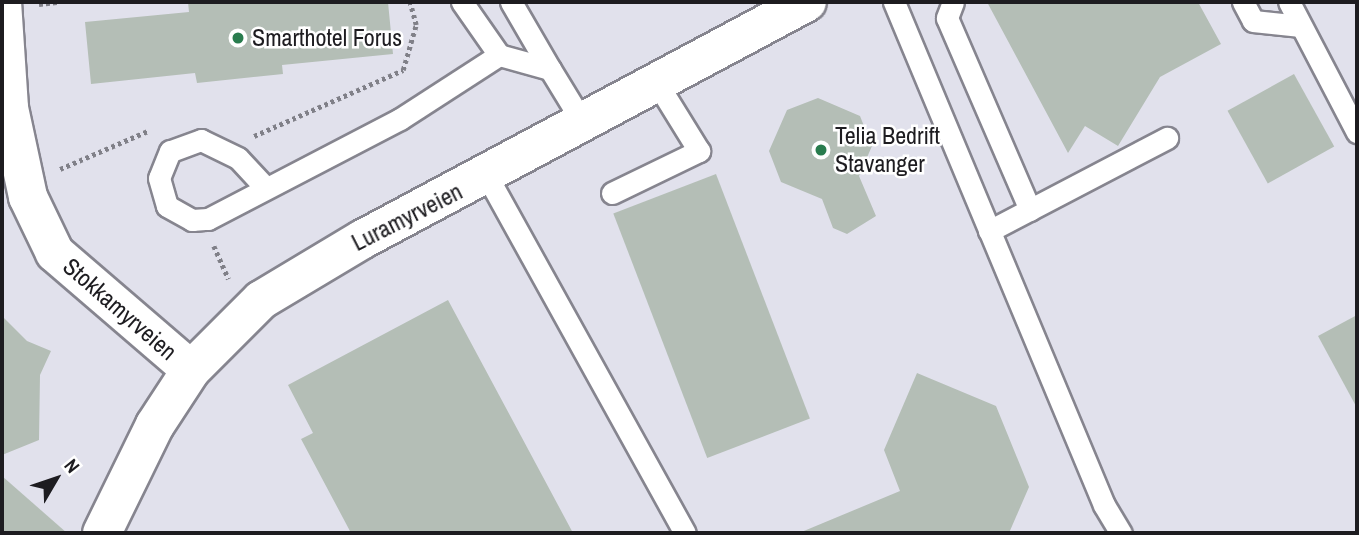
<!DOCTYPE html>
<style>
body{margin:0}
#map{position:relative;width:1359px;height:535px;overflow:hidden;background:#e1e1ec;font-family:"Archivo Narrow",sans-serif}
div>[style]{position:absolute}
.building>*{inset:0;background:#b4beb6;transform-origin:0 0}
.path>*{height:4.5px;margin-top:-2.25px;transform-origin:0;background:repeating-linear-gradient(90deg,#808088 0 3.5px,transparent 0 7px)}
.roads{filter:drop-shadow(2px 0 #86858f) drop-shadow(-2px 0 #86858f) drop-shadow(0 2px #86858f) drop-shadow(0 -2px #86858f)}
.lane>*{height:21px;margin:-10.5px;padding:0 10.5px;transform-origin:10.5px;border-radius:10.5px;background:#fff}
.street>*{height:38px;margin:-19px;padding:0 19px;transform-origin:19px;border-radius:19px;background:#fff}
.secondary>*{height:38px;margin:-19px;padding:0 19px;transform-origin:19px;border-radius:19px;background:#fff}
.dots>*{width:19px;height:19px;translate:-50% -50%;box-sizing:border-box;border:4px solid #fff;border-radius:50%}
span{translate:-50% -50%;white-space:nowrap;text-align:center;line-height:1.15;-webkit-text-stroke:5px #fff;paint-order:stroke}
.poi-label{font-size:24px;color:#1d1c20}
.left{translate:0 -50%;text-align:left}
.street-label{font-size:24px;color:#1d1c20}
.frame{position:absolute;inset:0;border:4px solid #1d1c20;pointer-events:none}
.north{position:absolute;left:21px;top:444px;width:70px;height:70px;-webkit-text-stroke:5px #fff;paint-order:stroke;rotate:51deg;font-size:19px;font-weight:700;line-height:28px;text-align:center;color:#1d1c20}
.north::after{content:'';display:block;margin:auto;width:24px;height:32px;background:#1d1c20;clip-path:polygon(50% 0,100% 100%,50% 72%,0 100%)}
</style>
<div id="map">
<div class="building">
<div style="clip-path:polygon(188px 2px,388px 2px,393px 54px,282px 65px,283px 74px,197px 83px,195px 73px,91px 84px,85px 22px,189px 12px)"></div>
<div style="clip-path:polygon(987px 2px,1198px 2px,1221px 44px,1160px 77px,1118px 146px,1085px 126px,1068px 153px)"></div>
<div style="left:1294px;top:74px;width:83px;height:76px;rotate:61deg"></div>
<div style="clip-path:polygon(818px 98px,860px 116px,872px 146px,859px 176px,876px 216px,847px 234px,833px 228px,822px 199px,781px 182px,769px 151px,787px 110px)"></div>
<div style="left:716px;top:174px;width:262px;height:110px;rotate:69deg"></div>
<div style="clip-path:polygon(448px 300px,573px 533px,351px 533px,301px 439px,313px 433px,288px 385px)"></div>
<div style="clip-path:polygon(1357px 315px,1357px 408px,1318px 336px)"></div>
<div style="clip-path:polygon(2px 316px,27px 341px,51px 351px,40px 375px,39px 440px,2px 455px)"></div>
<div style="clip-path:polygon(917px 373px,996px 406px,1029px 487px,1009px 533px,799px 533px,900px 491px,884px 450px)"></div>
<div style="clip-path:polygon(2px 476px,67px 533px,2px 533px)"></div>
</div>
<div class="path">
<div style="left:39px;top:4px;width:18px;rotate:-6deg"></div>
<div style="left:254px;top:136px;width:163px;rotate:-23.9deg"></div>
<div style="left:403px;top:70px;width:47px;rotate:-73.9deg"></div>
<div style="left:416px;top:25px;width:24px;rotate:-105deg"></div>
<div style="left:60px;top:169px;width:96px;rotate:-23.4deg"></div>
<div style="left:214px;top:246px;width:36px;rotate:66deg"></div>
</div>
<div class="roads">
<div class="lane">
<div style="left:462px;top:2px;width:65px;rotate:55.1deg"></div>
<div style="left:499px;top:55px;width:53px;rotate:15.4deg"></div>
<div style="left:550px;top:69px;width:63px;rotate:58.6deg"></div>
<div style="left:511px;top:2px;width:78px;rotate:59.8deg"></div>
<div style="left:894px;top:2px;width:545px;rotate:67.34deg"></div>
<div style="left:1104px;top:505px;width:33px;rotate:59deg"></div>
<div style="left:953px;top:2px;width:17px;rotate:111deg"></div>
<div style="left:947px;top:18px;width:209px;rotate:66.6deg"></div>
<div style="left:1243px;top:2px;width:21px;rotate:62deg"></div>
<div style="left:1253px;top:21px;width:48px;rotate:5.9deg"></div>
<div style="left:1289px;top:2px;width:147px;rotate:62.4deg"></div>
<div style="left:487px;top:176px;width:408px;rotate:61deg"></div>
<div style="left:264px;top:186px;width:38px;rotate:-133deg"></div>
<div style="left:238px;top:158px;width:41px;rotate:-154.1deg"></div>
<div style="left:201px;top:140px;width:33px;rotate:160deg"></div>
<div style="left:170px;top:151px;width:29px;rotate:112deg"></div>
<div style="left:159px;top:178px;width:29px;rotate:74deg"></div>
<div style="left:167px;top:206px;width:29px;rotate:29deg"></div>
<div style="left:192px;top:220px;width:16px;rotate:-4deg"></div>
<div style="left:208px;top:219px;width:216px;rotate:-27.5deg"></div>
<div style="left:400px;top:119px;width:118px;rotate:-32.9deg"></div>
<div style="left:612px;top:193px;width:97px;rotate:-25.8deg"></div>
<div style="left:699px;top:151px;width:80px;rotate:-121.7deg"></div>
<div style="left:989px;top:231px;width:201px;rotate:-27.6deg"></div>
</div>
<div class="street">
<div style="left:2px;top:2px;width:106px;rotate:86.2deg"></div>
<div style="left:9px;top:108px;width:91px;rotate:77.9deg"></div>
<div style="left:28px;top:197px;width:62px;rotate:64.3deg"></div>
<div style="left:55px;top:253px;width:179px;rotate:40.7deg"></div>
</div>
<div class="secondary">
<div style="left:102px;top:533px;width:120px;rotate:-63.9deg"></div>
<div style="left:155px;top:425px;width:66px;rotate:-56.8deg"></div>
<div style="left:191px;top:370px;width:99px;rotate:-45deg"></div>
<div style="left:261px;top:300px;width:119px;rotate:-30.9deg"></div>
<div style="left:363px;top:239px;width:503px;rotate:-28.09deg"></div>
</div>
</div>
<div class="dots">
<div style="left:238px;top:38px;background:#297c4e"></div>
<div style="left:821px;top:150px;background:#297c4e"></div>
</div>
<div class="poi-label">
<span class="left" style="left:252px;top:38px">Smarthotel Forus</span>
<span class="left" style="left:835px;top:150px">Telia Bedrift<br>Stavanger</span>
</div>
<div class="street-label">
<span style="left:407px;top:217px;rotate:-27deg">Luramyrveien</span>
<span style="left:120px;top:309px;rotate:41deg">Stokkamyrveien</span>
</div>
<div class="frame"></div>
<div class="north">N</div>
</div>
